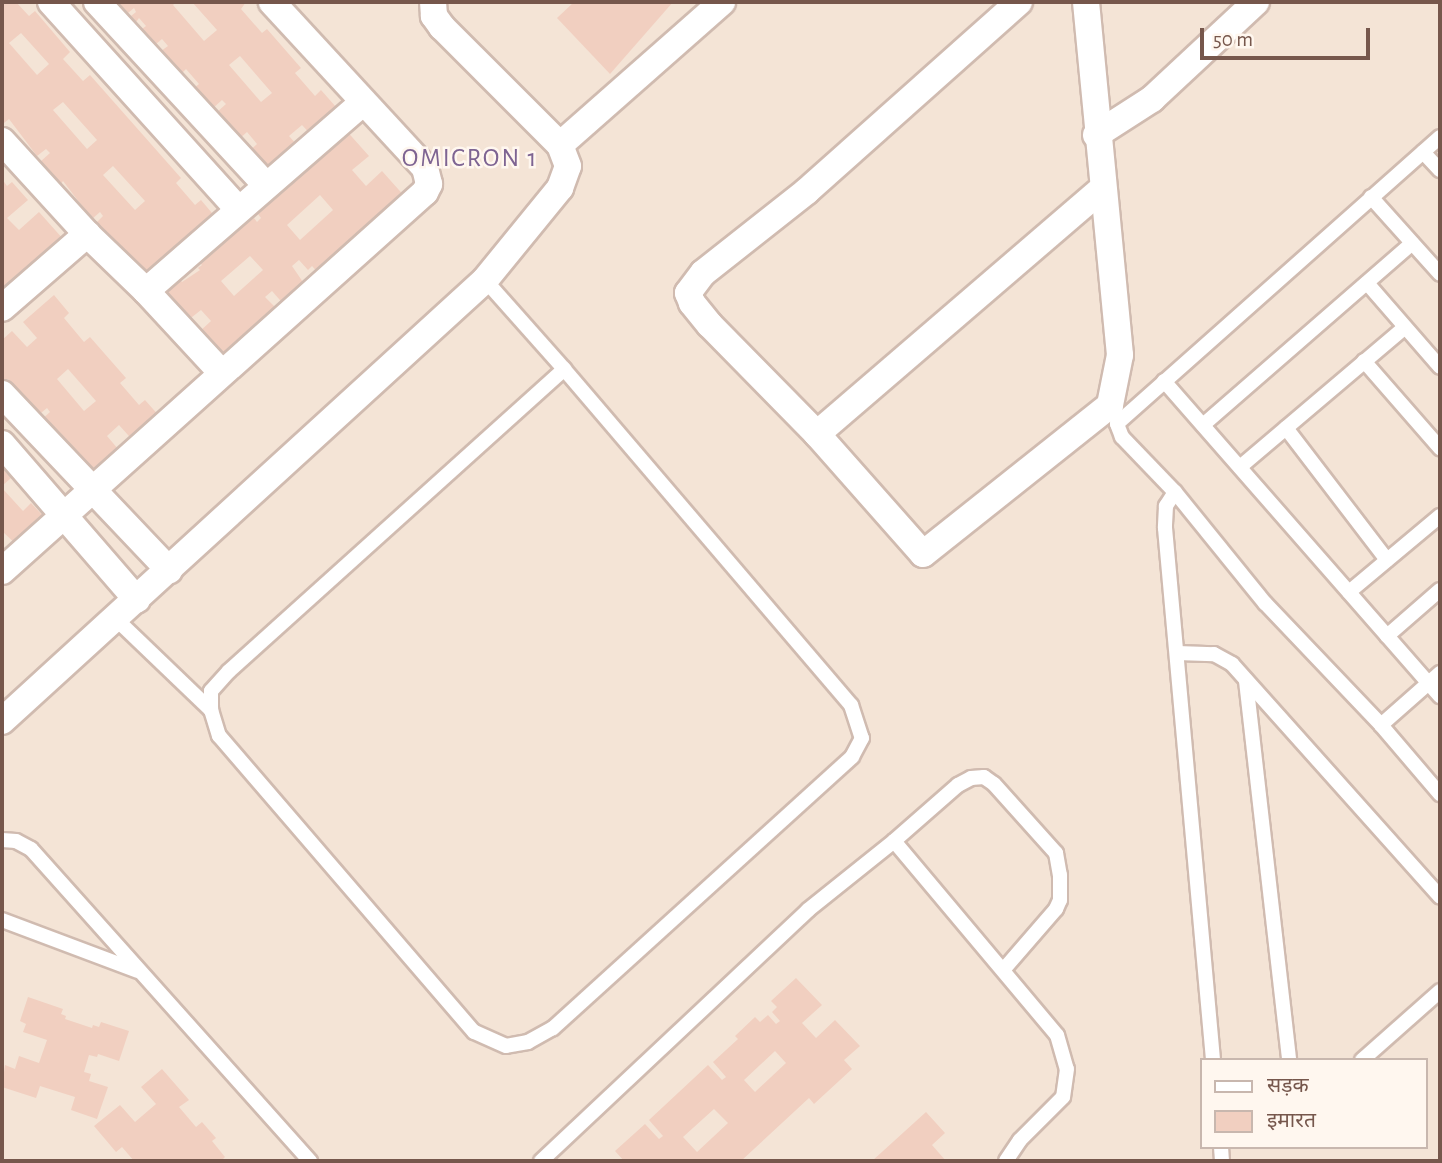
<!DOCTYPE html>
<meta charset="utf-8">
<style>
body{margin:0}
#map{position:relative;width:1442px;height:1163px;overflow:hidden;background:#fcf2e8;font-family:"Alegreya Sans","Noto Sans Devanagari",sans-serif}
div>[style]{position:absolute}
.residential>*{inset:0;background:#f4e4d6}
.building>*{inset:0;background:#f1cfc0}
.roads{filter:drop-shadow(2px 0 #d0bbb0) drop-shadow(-2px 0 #d0bbb0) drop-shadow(0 2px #d0bbb0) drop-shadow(0 -2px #d0bbb0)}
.service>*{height:14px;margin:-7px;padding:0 7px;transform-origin:7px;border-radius:7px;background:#fff}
.minor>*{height:26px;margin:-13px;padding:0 13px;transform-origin:13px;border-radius:13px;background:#fff}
span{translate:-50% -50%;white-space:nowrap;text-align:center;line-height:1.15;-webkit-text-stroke:5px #fff7ef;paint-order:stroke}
.neighbourhood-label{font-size:26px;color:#7e6492;letter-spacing:2px}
.frame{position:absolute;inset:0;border:4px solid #76574c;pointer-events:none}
.legend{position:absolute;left:1200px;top:1058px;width:228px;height:91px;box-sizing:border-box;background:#fff7ef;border:2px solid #c8b7ae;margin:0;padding:9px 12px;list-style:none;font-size:21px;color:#76574c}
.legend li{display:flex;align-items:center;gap:14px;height:35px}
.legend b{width:35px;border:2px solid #c8b7ae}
.scale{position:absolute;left:1200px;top:28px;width:170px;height:32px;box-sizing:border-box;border:4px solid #76574c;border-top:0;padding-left:9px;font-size:21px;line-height:24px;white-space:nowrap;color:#76574c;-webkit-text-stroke:5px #fff7ef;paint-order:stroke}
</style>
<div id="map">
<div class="residential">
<div style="clip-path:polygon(evenodd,2px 2px,1440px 2px,1440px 1161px,2px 1161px,2px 2px,1202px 1060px,1426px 1060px,1426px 1147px,1202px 1147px,1202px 1060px)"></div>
</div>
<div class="building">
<div style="clip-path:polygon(evenodd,2px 2px,16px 2px,29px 16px,35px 11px,70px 52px,63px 59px,83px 81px,90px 75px,181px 178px,176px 183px,195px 205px,201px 200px,217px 219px,187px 250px,180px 243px,171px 251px,178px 260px,145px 283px,132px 260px,118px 244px,114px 248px,94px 225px,103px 216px,100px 212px,92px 219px,63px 181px,60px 185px,40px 162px,50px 153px,46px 149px,37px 156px,9px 119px,4px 123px,2px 120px,2px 2px,21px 33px,49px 64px,37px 75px,9px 43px,21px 33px,2px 2px,63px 102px,97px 140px,87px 149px,53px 110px,63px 102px,2px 2px,113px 166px,145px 201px,135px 210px,103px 175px,113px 166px)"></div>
<div style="clip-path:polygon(evenodd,118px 2px,176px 2px,173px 5px,204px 41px,217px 30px,192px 2px,246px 2px,241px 9px,262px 33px,267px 29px,301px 68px,295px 73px,315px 96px,321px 90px,336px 107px,329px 114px,334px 120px,314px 138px,302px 125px,289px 136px,298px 146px,267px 173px,248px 152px,257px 144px,247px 132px,239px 139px,216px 113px,226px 104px,222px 100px,212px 109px,194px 88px,199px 84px,186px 69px,181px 74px,161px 51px,168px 46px,162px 39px,156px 44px,142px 29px,146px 26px,139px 18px,136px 22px,131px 16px,136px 12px,134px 8px,128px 13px,118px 2px,240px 56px,272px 93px,261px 102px,229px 65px,240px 56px)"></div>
<div style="clip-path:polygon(574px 2px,673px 2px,610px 74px,557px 18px)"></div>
<div style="clip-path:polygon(evenodd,344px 128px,369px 156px,352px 170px,366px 186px,382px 171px,407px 199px,321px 276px,312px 266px,308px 270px,299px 260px,292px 266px,307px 288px,286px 307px,272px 291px,265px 297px,280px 312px,223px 362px,198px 333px,211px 321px,201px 310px,187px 321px,160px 291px,177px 276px,182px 282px,200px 270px,198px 268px,202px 265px,196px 259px,240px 220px,245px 225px,254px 218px,257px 222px,261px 218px,258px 214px,266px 206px,261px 201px,344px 128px,320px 195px,333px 210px,300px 240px,287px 225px,320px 195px,344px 128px,250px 256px,263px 270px,234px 296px,221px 281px,250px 256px)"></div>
<div style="clip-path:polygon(2px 179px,7px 186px,12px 182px,28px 200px,7px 218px,19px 230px,39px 212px,64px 240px,25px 275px,22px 271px,17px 275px,21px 279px,2px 296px)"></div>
<div style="clip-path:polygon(evenodd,54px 295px,69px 313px,64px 318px,84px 342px,90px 337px,126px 378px,120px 383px,139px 405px,145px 400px,161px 418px,137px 445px,119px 425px,107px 436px,124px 456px,90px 478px,40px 421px,50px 412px,47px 408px,36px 417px,20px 398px,23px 396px,8px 379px,5px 381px,2px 377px,2px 340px,12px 331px,27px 347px,37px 338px,23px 322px,54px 295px,68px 369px,96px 401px,84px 411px,57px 379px,68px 369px)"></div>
<div style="clip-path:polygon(2px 468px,11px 478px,2px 486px)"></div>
<div style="clip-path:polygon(2px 488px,23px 511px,31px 503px,45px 518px,21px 549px,2px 531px)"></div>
<div style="clip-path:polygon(evenodd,796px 978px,822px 1005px,802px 1023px,816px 1038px,835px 1020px,860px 1046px,844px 1060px,852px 1069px,814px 1104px,809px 1098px,741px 1161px,624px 1161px,615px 1151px,645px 1124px,659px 1139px,663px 1136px,649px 1120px,708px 1065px,722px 1080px,726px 1077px,713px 1062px,738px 1039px,735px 1036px,755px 1017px,760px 1022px,768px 1015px,776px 1024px,780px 1021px,772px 1012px,777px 1007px,771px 1001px,796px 978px,775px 1051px,786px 1063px,755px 1092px,744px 1080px,775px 1051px,796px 978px,714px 1109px,728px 1123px,697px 1152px,683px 1137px,714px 1109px)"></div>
<div style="clip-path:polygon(28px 997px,63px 1009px,61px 1014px,66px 1016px,65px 1019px,92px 1028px,93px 1025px,99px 1027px,101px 1022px,129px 1031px,119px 1061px,98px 1054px,97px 1057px,89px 1055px,84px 1072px,91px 1074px,89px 1081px,108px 1087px,97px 1119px,71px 1110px,75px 1097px,40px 1086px,36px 1098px,2px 1087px,5px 1065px,15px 1069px,19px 1056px,39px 1063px,47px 1040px,23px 1032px,26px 1024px,20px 1021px)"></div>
<div style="clip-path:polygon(162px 1069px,189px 1100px,179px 1107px,196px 1127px,202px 1122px,216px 1138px,212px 1141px,225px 1157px,221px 1161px,134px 1161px,122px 1147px,116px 1152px,94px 1126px,120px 1105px,135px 1122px,156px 1104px,141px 1087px)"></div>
<div style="clip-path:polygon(926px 1112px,945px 1133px,932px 1145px,946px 1161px,872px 1161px)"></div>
</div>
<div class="roads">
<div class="service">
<div style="left:1440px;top:137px;width:432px;rotate:138.4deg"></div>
<div style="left:1117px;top:424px;width:14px;rotate:69deg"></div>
<div style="left:1122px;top:437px;width:76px;rotate:46.1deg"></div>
<div style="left:1175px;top:492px;width:143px;rotate:51deg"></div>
<div style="left:1265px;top:603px;width:168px;rotate:46.4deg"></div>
<div style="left:1381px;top:725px;width:91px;rotate:49.5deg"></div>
<div style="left:1423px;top:152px;width:25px;rotate:47deg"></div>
<div style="left:1371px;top:197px;width:103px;rotate:48.1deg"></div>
<div style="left:485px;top:280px;width:119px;rotate:48.4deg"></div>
<div style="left:564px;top:369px;width:442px;rotate:49.5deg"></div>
<div style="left:851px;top:705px;width:35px;rotate:72deg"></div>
<div style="left:862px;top:738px;width:21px;rotate:118deg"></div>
<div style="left:852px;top:757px;width:404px;rotate:137.8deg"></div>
<div style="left:553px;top:1028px;width:29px;rotate:151deg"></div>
<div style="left:528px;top:1042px;width:22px;rotate:170deg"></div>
<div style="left:506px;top:1046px;width:35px;rotate:-156deg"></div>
<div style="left:474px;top:1032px;width:391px;rotate:-130.7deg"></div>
<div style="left:219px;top:736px;width:27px;rotate:-107deg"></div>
<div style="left:211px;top:710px;width:19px;rotate:-90deg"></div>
<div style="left:211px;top:691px;width:27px;rotate:-48deg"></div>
<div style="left:229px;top:671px;width:451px;rotate:-42deg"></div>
<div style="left:1367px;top:283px;width:111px;rotate:49deg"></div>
<div style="left:1364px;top:361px;width:116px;rotate:48.9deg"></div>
<div style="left:1164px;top:381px;width:419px;rotate:48.8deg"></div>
<div style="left:1203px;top:425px;width:277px;rotate:-41deg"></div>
<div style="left:1286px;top:428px;width:166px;rotate:52.6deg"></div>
<div style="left:1240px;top:467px;width:216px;rotate:-40.3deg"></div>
<div style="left:1175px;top:492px;width:17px;rotate:123deg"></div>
<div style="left:1166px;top:506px;width:22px;rotate:93deg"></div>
<div style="left:1165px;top:528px;width:534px;rotate:84.84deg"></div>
<div style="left:1349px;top:592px;width:119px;rotate:-39.9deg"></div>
<div style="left:116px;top:619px;width:132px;rotate:43.8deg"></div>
<div style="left:1387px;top:636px;width:70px;rotate:-41deg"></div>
<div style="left:1177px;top:653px;width:37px;rotate:2deg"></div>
<div style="left:1214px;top:654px;width:21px;rotate:29deg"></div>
<div style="left:1232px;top:664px;width:312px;rotate:48.2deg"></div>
<div style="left:1246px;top:681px;width:381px;rotate:83.5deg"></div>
<div style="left:1381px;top:725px;width:79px;rotate:-41.4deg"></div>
<div style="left:2px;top:840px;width:14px;rotate:4deg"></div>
<div style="left:16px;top:841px;width:17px;rotate:28deg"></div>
<div style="left:31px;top:849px;width:419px;rotate:48.2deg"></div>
<div style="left:894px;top:841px;width:85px;rotate:-41.2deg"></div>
<div style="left:958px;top:785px;width:15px;rotate:-28deg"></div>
<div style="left:971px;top:778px;width:13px;rotate:-4deg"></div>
<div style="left:984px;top:777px;width:12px;rotate:35deg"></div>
<div style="left:994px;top:784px;width:93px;rotate:48.1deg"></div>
<div style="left:1056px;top:853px;width:22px;rotate:80deg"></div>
<div style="left:1060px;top:875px;width:25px;rotate:90deg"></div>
<div style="left:1060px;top:900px;width:10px;rotate:114deg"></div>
<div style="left:1056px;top:909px;width:79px;rotate:130.9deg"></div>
<div style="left:2px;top:920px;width:145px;rotate:20.6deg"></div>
<div style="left:1362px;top:1060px;width:104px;rotate:-41.5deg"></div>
<div style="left:1221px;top:1147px;width:14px;rotate:86deg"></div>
<div style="left:541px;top:1161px;width:366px;rotate:-43.2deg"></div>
<div style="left:808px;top:910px;width:110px;rotate:-38.7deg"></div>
<div style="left:894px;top:841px;width:253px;rotate:50deg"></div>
<div style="left:1057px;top:1035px;width:35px;rotate:74deg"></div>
<div style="left:1067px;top:1069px;width:28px;rotate:98deg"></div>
<div style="left:1063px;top:1097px;width:61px;rotate:135deg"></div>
<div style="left:1020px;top:1140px;width:25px;rotate:124deg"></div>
</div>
<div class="minor">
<div style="left:51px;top:2px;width:279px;rotate:47.9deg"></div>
<div style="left:97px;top:2px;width:249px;rotate:47.3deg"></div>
<div style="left:1019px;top:2px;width:284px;rotate:138.3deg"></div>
<div style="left:807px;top:191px;width:132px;rotate:141.7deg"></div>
<div style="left:703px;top:273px;width:25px;rotate:127deg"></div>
<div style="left:688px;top:293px;width:11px;rotate:68deg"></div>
<div style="left:692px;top:303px;width:28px;rotate:51deg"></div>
<div style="left:710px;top:325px;width:153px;rotate:45.5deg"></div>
<div style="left:817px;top:434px;width:160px;rotate:48.5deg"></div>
<div style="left:923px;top:554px;width:239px;rotate:-38.5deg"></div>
<div style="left:1110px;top:405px;width:51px;rotate:-78.7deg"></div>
<div style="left:1120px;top:355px;width:355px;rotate:-95.5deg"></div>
<div style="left:1096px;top:135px;width:67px;rotate:-32.7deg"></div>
<div style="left:1152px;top:99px;width:142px;rotate:-43deg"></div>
<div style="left:2px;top:141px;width:126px;rotate:47.6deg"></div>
<div style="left:87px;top:234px;width:82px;rotate:44deg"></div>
<div style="left:146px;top:291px;width:110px;rotate:47.2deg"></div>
<div style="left:560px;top:145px;width:216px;rotate:-41.4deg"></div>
<div style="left:146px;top:291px;width:286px;rotate:-41deg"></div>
<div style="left:2px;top:308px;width:113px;rotate:-41deg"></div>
<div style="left:2px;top:394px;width:243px;rotate:46.5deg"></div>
<div style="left:817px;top:434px;width:376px;rotate:-40.7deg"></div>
<div style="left:2px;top:444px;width:206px;rotate:49.1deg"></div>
<div style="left:2px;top:571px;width:568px;rotate:-41.86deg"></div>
<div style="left:425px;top:192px;width:9px;rotate:-63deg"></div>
<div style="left:429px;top:184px;width:16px;rotate:-104deg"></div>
<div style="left:425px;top:168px;width:226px;rotate:-132.7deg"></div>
<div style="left:2px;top:721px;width:654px;rotate:-42.4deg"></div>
<div style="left:485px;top:280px;width:119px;rotate:-50.8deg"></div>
<div style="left:560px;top:188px;width:23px;rotate:-70deg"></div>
<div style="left:568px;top:166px;width:22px;rotate:-111deg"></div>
<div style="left:560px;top:145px;width:167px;rotate:-135deg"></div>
<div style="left:442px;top:27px;width:14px;rotate:-126deg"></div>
<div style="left:434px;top:16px;width:14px;rotate:-94deg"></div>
</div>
</div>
<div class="neighbourhood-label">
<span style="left:470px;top:159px">OMICRON 1</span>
</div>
<div class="frame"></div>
<ul class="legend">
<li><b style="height:9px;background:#fff"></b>सड़क</li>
<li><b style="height:19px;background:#f1cfc0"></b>इमारत</li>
</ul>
<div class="scale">50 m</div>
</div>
